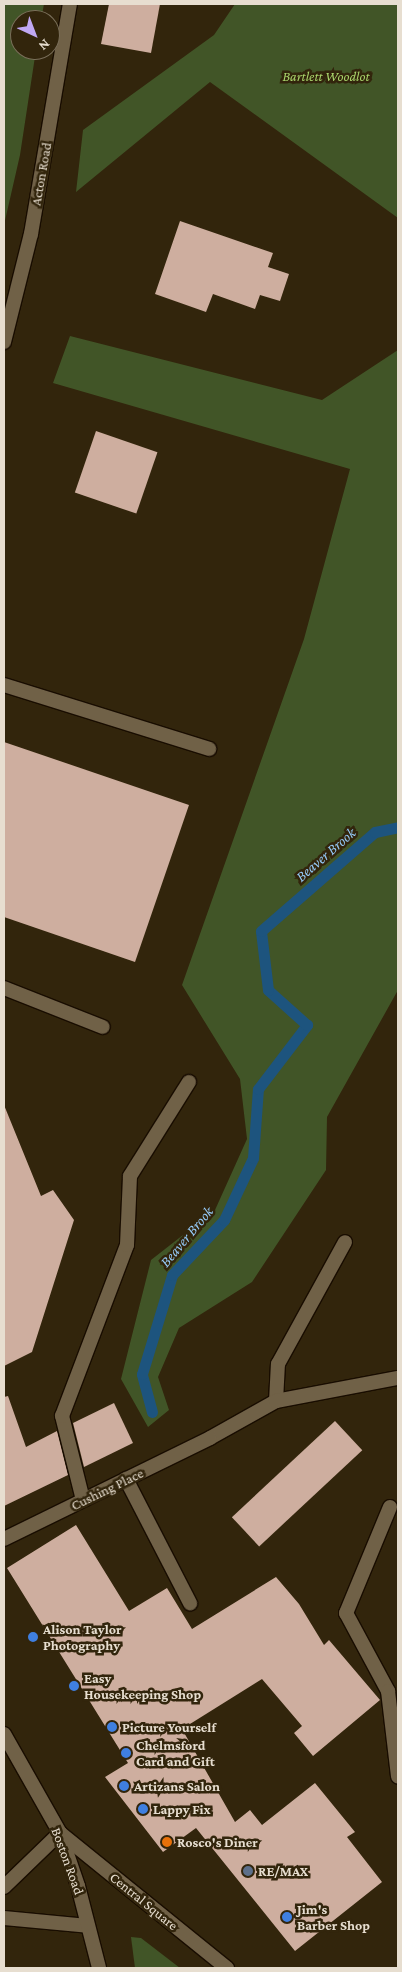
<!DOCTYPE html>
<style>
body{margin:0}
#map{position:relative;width:402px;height:1972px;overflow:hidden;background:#32250c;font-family:"Crimson Pro",serif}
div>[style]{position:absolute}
.green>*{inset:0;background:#415527}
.stream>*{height:11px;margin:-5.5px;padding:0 5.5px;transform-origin:5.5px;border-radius:5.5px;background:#1d547e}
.building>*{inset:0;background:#ceae9f;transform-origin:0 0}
.roads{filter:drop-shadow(1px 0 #190d00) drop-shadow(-1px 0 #190d00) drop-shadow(0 1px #190d00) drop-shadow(0 -1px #190d00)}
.service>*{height:14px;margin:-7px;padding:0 7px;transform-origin:7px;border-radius:7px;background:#706147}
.minor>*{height:14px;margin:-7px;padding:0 7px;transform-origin:7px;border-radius:7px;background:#706147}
.secondary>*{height:14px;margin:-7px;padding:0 7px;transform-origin:7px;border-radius:7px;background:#706147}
.dots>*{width:14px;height:14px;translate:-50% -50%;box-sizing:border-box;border:2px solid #32250c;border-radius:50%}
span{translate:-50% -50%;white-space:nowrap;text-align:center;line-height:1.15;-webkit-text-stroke:5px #32250c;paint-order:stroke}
.park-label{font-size:14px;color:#a8d46b;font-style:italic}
.street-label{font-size:14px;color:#e7ded0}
.poi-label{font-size:14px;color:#e7ded0;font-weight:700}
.left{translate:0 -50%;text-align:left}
.water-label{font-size:15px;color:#96cbf9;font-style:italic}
.frame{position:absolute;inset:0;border:5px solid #e7ded0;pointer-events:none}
.north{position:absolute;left:10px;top:10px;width:50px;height:50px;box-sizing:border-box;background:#32250c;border:1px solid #7a6f5a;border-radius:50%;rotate:137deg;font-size:14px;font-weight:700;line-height:20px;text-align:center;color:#e7ded0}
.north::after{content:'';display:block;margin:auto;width:18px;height:22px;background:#c0a8f4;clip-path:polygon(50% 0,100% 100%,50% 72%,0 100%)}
</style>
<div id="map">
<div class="green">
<div style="clip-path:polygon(4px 4px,44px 4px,41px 20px,20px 20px,20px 50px,36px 50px,20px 155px,4px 225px)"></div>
<div style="clip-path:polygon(235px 4px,398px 4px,398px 218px,210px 82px,76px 192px,83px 130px,214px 35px)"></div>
<div style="clip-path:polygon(70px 336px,322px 400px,398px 350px,398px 990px,327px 1117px,326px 1170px,252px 1282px,179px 1328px,158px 1377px,169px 1410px,148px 1427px,121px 1379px,151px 1260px,215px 1210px,247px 1139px,240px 1079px,182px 985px,304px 639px,350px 469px,53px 383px)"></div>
<div style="clip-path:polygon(131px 1937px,141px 1938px,180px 1968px,135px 1968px)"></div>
</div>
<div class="stream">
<div style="left:152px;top:1412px;width:39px;rotate:-105deg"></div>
<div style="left:142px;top:1374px;width:103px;rotate:-73.1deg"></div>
<div style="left:172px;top:1275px;width:76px;rotate:-46.6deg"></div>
<div style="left:224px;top:1220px;width:68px;rotate:-64.9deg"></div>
<div style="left:253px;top:1158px;width:69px;rotate:-85.9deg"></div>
<div style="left:258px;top:1089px;width:81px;rotate:-52.6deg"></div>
<div style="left:307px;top:1025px;width:52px;rotate:-138.1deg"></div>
<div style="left:268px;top:990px;width:59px;rotate:-96.8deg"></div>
<div style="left:261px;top:931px;width:151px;rotate:-41deg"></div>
<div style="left:375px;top:832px;width:24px;rotate:-12deg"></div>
</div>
<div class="building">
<div style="clip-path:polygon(109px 4px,160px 4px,151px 53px,101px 44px)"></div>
<div style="clip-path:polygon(180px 221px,273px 253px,268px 267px,289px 274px,280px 301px,260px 295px,255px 309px,213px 294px,206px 312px,155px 294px)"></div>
<div style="left:96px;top:431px;width:65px;height:65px;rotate:19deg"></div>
<div style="clip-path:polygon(4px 742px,189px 805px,135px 962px,4px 917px)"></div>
<div style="clip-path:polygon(4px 1105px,41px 1196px,53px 1190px,74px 1220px,32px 1352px,4px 1366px)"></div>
<div style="clip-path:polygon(8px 1396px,26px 1447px,57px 1431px,68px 1475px,4px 1506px,4px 1397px)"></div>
<div style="clip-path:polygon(114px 1403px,133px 1443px,84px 1467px,73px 1423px)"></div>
<div style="left:335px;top:1421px;width:40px;height:141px;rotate:47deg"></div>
<div style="clip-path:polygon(76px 1525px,129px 1611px,167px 1588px,192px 1629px,276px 1577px,299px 1604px,324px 1645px,329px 1640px,380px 1700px,313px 1756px,294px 1733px,302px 1726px,262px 1679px,182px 1729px,235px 1822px,250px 1810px,262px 1825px,315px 1783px,355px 1832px,347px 1837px,382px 1882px,295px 1951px,196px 1828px,163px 1852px,105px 1777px,128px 1763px,7px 1568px)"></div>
</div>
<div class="roads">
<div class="service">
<div style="left:4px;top:685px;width:215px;rotate:17.3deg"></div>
<div style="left:4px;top:988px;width:106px;rotate:21.5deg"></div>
<div style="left:276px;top:1401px;width:37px;rotate:-87deg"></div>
<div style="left:278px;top:1364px;width:139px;rotate:-61.2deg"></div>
<div style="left:210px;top:1438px;width:76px;rotate:-29.3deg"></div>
<div style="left:276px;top:1401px;width:124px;rotate:-10.7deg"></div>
<div style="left:126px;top:1479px;width:140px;rotate:62.7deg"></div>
<div style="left:83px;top:1500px;width:87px;rotate:-104deg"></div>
<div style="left:62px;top:1416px;width:183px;rotate:-69.2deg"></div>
<div style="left:127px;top:1245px;width:69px;rotate:-87.5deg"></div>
<div style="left:130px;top:1176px;width:111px;rotate:-57.9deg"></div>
<div style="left:390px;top:1507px;width:115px;rotate:112.5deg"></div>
<div style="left:346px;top:1613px;width:89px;rotate:61.7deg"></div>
<div style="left:388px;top:1691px;width:86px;rotate:83.3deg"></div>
<div style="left:4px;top:1887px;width:78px;rotate:-44deg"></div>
<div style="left:4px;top:1918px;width:84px;rotate:5.4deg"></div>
</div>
<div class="minor">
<div style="left:4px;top:1539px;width:229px;rotate:-26.1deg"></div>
</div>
<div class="secondary">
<div style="left:4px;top:342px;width:111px;rotate:-76deg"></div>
<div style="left:31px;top:234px;width:233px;rotate:-80.4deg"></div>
<div style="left:4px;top:1734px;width:114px;rotate:60.5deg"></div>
<div style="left:60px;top:1833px;width:56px;rotate:71.2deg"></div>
<div style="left:78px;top:1886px;width:85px;rotate:75.6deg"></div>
<div style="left:60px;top:1833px;width:215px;rotate:39deg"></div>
</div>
</div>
<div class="dots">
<div style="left:33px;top:1637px;background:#3f7fe0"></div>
<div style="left:74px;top:1686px;background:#3f7fe0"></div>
<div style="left:112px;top:1727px;background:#3f7fe0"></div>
<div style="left:126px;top:1753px;background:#3f7fe0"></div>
<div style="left:124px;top:1786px;background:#3f7fe0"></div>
<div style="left:143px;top:1809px;background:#3f7fe0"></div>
<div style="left:167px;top:1842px;background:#e8710a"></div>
<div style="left:248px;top:1871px;background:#5c6f8a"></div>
<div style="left:287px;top:1917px;background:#3f7fe0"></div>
</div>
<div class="park-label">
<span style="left:326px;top:76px">Bartlett Woodlot</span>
</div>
<div class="street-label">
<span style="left:41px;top:174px;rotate:-80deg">Acton Road</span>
<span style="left:107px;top:1489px;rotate:-26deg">Cushing Place</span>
<span style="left:68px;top:1861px;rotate:70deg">Boston Road</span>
<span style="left:144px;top:1901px;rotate:39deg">Central Square</span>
</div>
<div class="poi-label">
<span class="left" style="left:43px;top:1637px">Alison Taylor<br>Photography</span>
<span class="left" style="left:84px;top:1686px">Easy<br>Housekeeping Shop</span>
<span class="left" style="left:122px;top:1727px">Picture Yourself</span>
<span class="left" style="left:136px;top:1753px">Chelmsford<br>Card and Gift</span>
<span class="left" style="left:134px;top:1786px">Artizans Salon</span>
<span class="left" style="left:153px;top:1809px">Lappy Fix</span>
<span class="left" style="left:177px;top:1842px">Rosco's Diner</span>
<span class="left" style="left:258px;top:1871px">RE/MAX</span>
<span class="left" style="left:297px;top:1917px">Jim's<br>Barber Shop</span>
</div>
<div class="water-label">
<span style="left:326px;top:855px;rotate:-41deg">Beaver Brook</span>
<span style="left:187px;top:1237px;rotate:-50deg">Beaver Brook</span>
</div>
<div class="frame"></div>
<div class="north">N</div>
</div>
